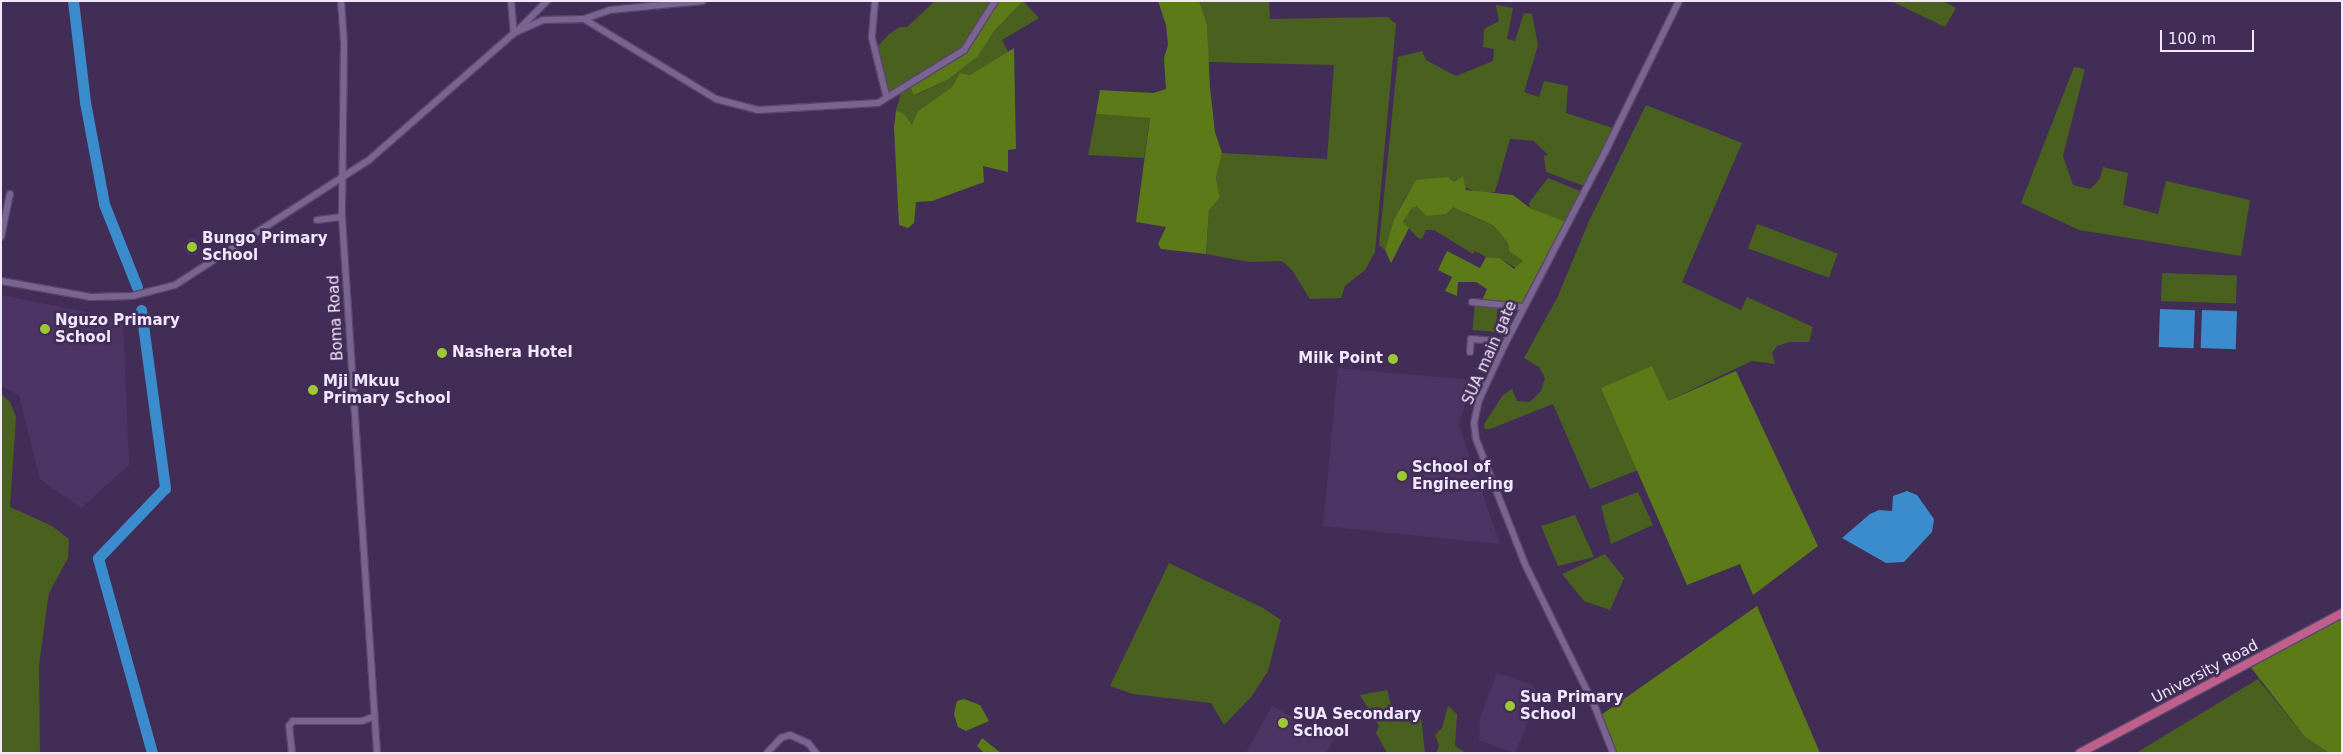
<!DOCTYPE html>
<style>
body{margin:0}
#map{position:relative;width:2343px;height:754px;overflow:hidden;background:#422d57;font-family:"DejaVu Sans",sans-serif}
div>[style]{position:absolute}
.built>*{inset:0;background:#4c3465}
.round{border-radius:50%}
.green>*{inset:0;background:#4a601e;transform-origin:0 0}
.forest>*{inset:0;background:#5c7a17}
.water>*{inset:0;background:#3a8ccd;transform-origin:0 0}
.river>*{height:11px;margin:-5.5px;padding:0 5.5px;transform-origin:5.5px;border-radius:5.5px;background:#3a8ccd}
.roads{filter:drop-shadow(1px 0 #59476a) drop-shadow(-1px 0 #59476a) drop-shadow(0 1px #59476a) drop-shadow(0 -1px #59476a)}
.minor>*{height:6px;margin:-3px;padding:0 3px;transform-origin:3px;border-radius:3px;background:#7a6492}
.major>*{height:8px;margin:-4px;padding:0 4px;transform-origin:4px;border-radius:4px;background:#be608b}
.dots>*{width:14px;height:14px;translate:-50% -50%;box-sizing:border-box;border:2px solid #422d57;border-radius:50%}
span{translate:-50% -50%;white-space:nowrap;text-align:center;line-height:1.15;-webkit-text-stroke:5px #422d57;paint-order:stroke}
.poi-label{font-size:15px;color:#f1e8fd;font-weight:700}
.left{translate:0 -50%;text-align:left}
.right{translate:-100% -50%;text-align:right}
.street-label{font-size:15px;color:#f1e8fd}
.frame{position:absolute;inset:0;border:2px solid #f1e8fd;pointer-events:none}
.scale{position:absolute;left:2160px;top:30px;width:94px;height:22px;box-sizing:border-box;border:2px solid #f1e8fd;border-top:0;padding-left:6px;font-size:15px;line-height:18px;white-space:nowrap;color:#f1e8fd;-webkit-text-stroke:4px #422d57;paint-order:stroke}
</style>
<div id="map">
<div class="built">
<div class="round" style="left:184px;top:239px;width:16px;height:16px"></div>
<div style="clip-path:polygon(1px 295px,123px 319px,129px 465px,81px 508px,40px 479px,19px 395px,1px 386px)"></div>
<div style="clip-path:polygon(1338px 368px,1471px 380px,1459px 426px,1500px 544px,1323px 526px)"></div>
<div style="clip-path:polygon(1497px 673px,1531px 684px,1539px 696px,1515px 753px,1479px 740px,1480px 717px)"></div>
<div style="clip-path:polygon(1272px 706px,1334px 740px,1326px 753px,1246px 753px)"></div>
</div>
<div class="green">
<div style="clip-path:polygon(935px 1px,995px 1px,964px 50px,910px 85px,915px 95px,949px 79px,978px 56px,995px 30px,1023px 1px,1039px 18px,1002px 40px,1008px 52px,970px 75px,960px 73px,952px 87px,918px 111px,912px 126px,904px 114px,896px 110px,902px 90px,886px 95px,875px 49px,889px 34px,900px 27px,907px 27px)"></div>
<div style="clip-path:polygon(1199px 1px,1269px 1px,1270px 19px,1388px 17px,1396px 24px,1375px 252px,1365px 270px,1345px 286px,1341px 298px,1310px 299px,1292px 270px,1282px 261px,1249px 262px,1206px 254px,1209px 210px,1220px 198px,1216px 178px,1222px 153px,1327px 159px,1334px 65px,1208px 62px,1207px 24px)"></div>
<div style="clip-path:polygon(1891px 1px,1943px 1px,1956px 8px,1945px 27px)"></div>
<div style="clip-path:polygon(1496px 5px,1513px 8px,1507px 39px,1515px 41px,1524px 13px,1532px 14px,1538px 45px,1524px 92px,1539px 97px,1544px 81px,1568px 86px,1566px 113px,1616px 129px,1587px 187px,1546px 172px,1544px 156px,1548px 155px,1534px 141px,1510px 139px,1495px 192px,1480px 194px,1454px 182px,1407px 195px,1394px 219px,1385px 250px,1379px 245px,1398px 57px,1422px 51px,1426px 60px,1456px 76px,1493px 61px,1494px 49px,1483px 47px,1484px 29px,1499px 21px)"></div>
<div style="clip-path:polygon(2074px 67px,2085px 69px,2063px 156px,2073px 185px,2090px 189px,2099px 180px,2103px 167px,2128px 173px,2123px 205px,2158px 214px,2166px 181px,2250px 200px,2241px 256px,2079px 230px,2021px 203px)"></div>
<div style="clip-path:polygon(1646px 105px,1742px 143px,1682px 282px,1741px 310px,1747px 297px,1813px 327px,1809px 342px,1789px 342px,1777px 346px,1772px 353px,1775px 364px,1752px 361px,1668px 401px,1602px 388px,1638px 470px,1590px 489px,1553px 404px,1490px 429px,1485px 429px,1484px 424px,1503px 395px,1512px 389px,1517px 401px,1530px 402px,1541px 391px,1545px 378px,1539px 367px,1524px 358px,1558px 296px,1589px 221px)"></div>
<div style="clip-path:polygon(1096px 114px,1150px 117px,1144px 158px,1088px 155px)"></div>
<div style="clip-path:polygon(1548px 178px,1580px 191px,1564px 222px,1530px 208px,1529px 203px)"></div>
<div style="clip-path:polygon(1417px 206px,1459px 207px,1467px 214px,1494px 226px,1508px 243px,1509px 251px,1523px 261px,1520px 271px,1500px 258px,1486px 257px,1475px 251px,1473px 254px,1434px 230px,1426px 230px,1422px 239px,1418px 238px,1403px 222px,1412px 208px)"></div>
<div style="left:1757px;top:224px;width:86px;height:26px;rotate:20deg"></div>
<div style="left:2162px;top:273px;width:75px;height:28px;rotate:2deg"></div>
<div style="left:1475px;top:302px;width:23px;height:28px;rotate:5deg"></div>
<div style="clip-path:polygon(1px 394px,10px 402px,16px 417px,10px 507px,52px 526px,69px 539px,68px 558px,49px 593px,45px 620px,39px 666px,40px 753px,1px 753px)"></div>
<div style="clip-path:polygon(1638px 492px,1653px 525px,1611px 544px,1601px 506px)"></div>
<div style="clip-path:polygon(1575px 515px,1594px 557px,1558px 566px,1541px 526px)"></div>
<div style="clip-path:polygon(1605px 554px,1624px 578px,1610px 610px,1584px 601px,1562px 574px)"></div>
<div style="clip-path:polygon(1169px 563px,1263px 608px,1281px 620px,1268px 671px,1252px 696px,1224px 725px,1211px 703px,1133px 694px,1110px 686px)"></div>
<div style="clip-path:polygon(2258px 679px,2305px 737px,2329px 753px,2136px 753px)"></div>
<div style="clip-path:polygon(1387px 690px,1393px 712px,1421px 716px,1425px 753px,1387px 753px,1376px 733px,1379px 726px,1360px 695px)"></div>
<div style="clip-path:polygon(1448px 706px,1457px 714px,1455px 746px,1466px 753px,1436px 753px,1439px 746px,1435px 735px,1442px 728px)"></div>
</div>
<div class="forest">
<div style="clip-path:polygon(994px 1px,1023px 1px,995px 30px,978px 56px,949px 79px,914px 95px,910px 86px,964px 50px)"></div>
<div style="clip-path:polygon(1158px 1px,1199px 1px,1207px 24px,1210px 88px,1215px 132px,1222px 153px,1216px 178px,1220px 198px,1209px 210px,1206px 254px,1161px 249px,1158px 244px,1166px 227px,1136px 222px,1150px 118px,1096px 114px,1100px 90px,1153px 93px,1166px 89px,1164px 58px,1168px 45px,1166px 25px)"></div>
<div style="clip-path:polygon(1014px 48px,1016px 149px,1008px 150px,1008px 172px,983px 166px,984px 182px,932px 201px,916px 202px,914px 223px,908px 228px,899px 225px,894px 128px,896px 110px,904px 114px,912px 125px,918px 111px,952px 87px,960px 73px,970px 75px)"></div>
<div style="clip-path:polygon(1463px 176px,1466px 190px,1513px 195px,1530px 208px,1568px 223px,1523px 303px,1481px 303px,1487px 289px,1476px 282px,1458px 282px,1457px 296px,1445px 291px,1452px 277px,1438px 270px,1447px 251px,1480px 268px,1486px 257px,1500px 258px,1514px 269px,1523px 261px,1509px 251px,1508px 243px,1494px 226px,1453px 207px,1446px 214px,1426px 216px,1417px 206px,1412px 208px,1403px 222px,1409px 228px,1391px 263px,1385px 250px,1394px 219px,1416px 180px,1448px 177px,1454px 182px)"></div>
<div style="clip-path:polygon(1652px 366px,1668px 401px,1736px 371px,1818px 546px,1753px 595px,1740px 564px,1687px 585px,1601px 388px)"></div>
<div style="clip-path:polygon(1757px 606px,1820px 753px,1617px 753px,1601px 715px)"></div>
<div style="clip-path:polygon(2342px 613px,2342px 753px,2329px 753px,2305px 737px,2249px 665px)"></div>
<div style="clip-path:polygon(964px 699px,980px 705px,989px 721px,966px 731px,958px 727px,954px 714px,957px 701px)"></div>
<div style="clip-path:polygon(982px 738px,1001px 753px,984px 753px,977px 746px)"></div>
</div>
<div class="water">
<div style="left:2160px;top:309px;width:35px;height:38px;rotate:2deg"></div>
<div style="left:2202px;top:310px;width:35px;height:38px;rotate:2deg"></div>
<div style="clip-path:polygon(1907px 491px,1917px 495px,1934px 519px,1932px 532px,1904px 562px,1886px 563px,1842px 538px,1870px 514px,1879px 510px,1892px 511px,1893px 496px)"></div>
</div>
<div class="river">
<div style="left:73px;top:1px;width:102px;rotate:83.2deg"></div>
<div style="left:85px;top:102px;width:104px;rotate:79.4deg"></div>
<div style="left:104px;top:204px;width:89px;rotate:68.3deg"></div>
<div style="left:141px;top:310px;width:180px;rotate:82.3deg"></div>
<div style="left:165px;top:488px;width:97px;rotate:133.7deg"></div>
<div style="left:98px;top:558px;width:202px;rotate:74.5deg"></div>
</div>
<div class="roads">
<div class="minor">
<div style="left:341px;top:1px;width:42px;rotate:85.9deg"></div>
<div style="left:344px;top:43px;width:174px;rotate:90.7deg"></div>
<div style="left:342px;top:217px;width:537px;rotate:86.26deg"></div>
<div style="left:511px;top:1px;width:32px;rotate:85deg"></div>
<div style="left:875px;top:1px;width:37px;rotate:95deg"></div>
<div style="left:872px;top:38px;width:59px;rotate:76.2deg"></div>
<div style="left:584px;top:19px;width:28px;rotate:-19deg"></div>
<div style="left:610px;top:10px;width:93px;rotate:-5.5deg"></div>
<div style="left:519px;top:29px;width:40px;rotate:-45deg"></div>
<div style="left:317px;top:220px;width:25px;rotate:-7deg"></div>
<div style="left:1px;top:237px;width:44px;rotate:-78.2deg"></div>
<div style="left:1px;top:281px;width:91px;rotate:10.1deg"></div>
<div style="left:91px;top:297px;width:41px;rotate:-1.4deg"></div>
<div style="left:132px;top:296px;width:44px;rotate:-14.3deg"></div>
<div style="left:175px;top:285px;width:231px;rotate:-32.8deg"></div>
<div style="left:369px;top:160px;width:193px;rotate:-41.2deg"></div>
<div style="left:514px;top:33px;width:32px;rotate:-24deg"></div>
<div style="left:543px;top:20px;width:41px;rotate:-1.4deg"></div>
<div style="left:584px;top:19px;width:154px;rotate:31.2deg"></div>
<div style="left:716px;top:99px;width:43px;rotate:14.7deg"></div>
<div style="left:758px;top:110px;width:120px;rotate:-3.3deg"></div>
<div style="left:878px;top:103px;width:101px;rotate:-31.6deg"></div>
<div style="left:964px;top:50px;width:58px;rotate:-57.7deg"></div>
<div style="left:1472px;top:302px;width:52px;rotate:5.5deg"></div>
<div style="left:1470px;top:352px;width:13px;rotate:-86deg"></div>
<div style="left:1471px;top:339px;width:35px;rotate:5deg"></div>
<div style="left:292px;top:753px;width:27px;rotate:-96deg"></div>
<div style="left:289px;top:726px;width:6px;rotate:-51deg"></div>
<div style="left:293px;top:721px;width:69px"></div>
<div style="left:362px;top:721px;width:12px;rotate:-20deg"></div>
<div style="left:767px;top:753px;width:21px;rotate:-47deg"></div>
<div style="left:781px;top:738px;width:9px;rotate:-18deg"></div>
<div style="left:790px;top:735px;width:20px;rotate:24deg"></div>
<div style="left:808px;top:743px;width:13px;rotate:51deg"></div>
<div style="left:1613px;top:753px;width:49px;rotate:-111.4deg"></div>
<div style="left:1595px;top:707px;width:159px;rotate:-116.1deg"></div>
<div style="left:1525px;top:564px;width:134px;rotate:-111.4deg"></div>
<div style="left:1476px;top:439px;width:16px;rotate:-97deg"></div>
<div style="left:1474px;top:423px;width:24px;rotate:-78deg"></div>
<div style="left:1479px;top:400px;width:60px;rotate:-65.2deg"></div>
<div style="left:1504px;top:346px;width:221px;rotate:-62.5deg"></div>
<div style="left:1606px;top:150px;width:166px;rotate:-63.9deg"></div>
</div>
<div class="major">
<div style="left:2080px;top:753px;width:297px;rotate:-28.1deg"></div>
</div>
</div>
<div class="dots">
<div style="left:192px;top:247px;background:#9cca32"></div>
<div style="left:45px;top:329px;background:#9cca32"></div>
<div style="left:442px;top:353px;background:#9cca32"></div>
<div style="left:1393px;top:359px;background:#9cca32"></div>
<div style="left:313px;top:390px;background:#9cca32"></div>
<div style="left:1402px;top:476px;background:#9cca32"></div>
<div style="left:1510px;top:706px;background:#9cca32"></div>
<div style="left:1283px;top:723px;background:#9cca32"></div>
</div>
<div class="poi-label">
<span class="left" style="left:202px;top:247px">Bungo Primary<br>School</span>
<span class="left" style="left:55px;top:329px">Nguzo Primary<br>School</span>
<span class="left" style="left:452px;top:353px">Nashera Hotel</span>
<span class="right" style="left:1383px;top:359px">Milk Point</span>
<span class="left" style="left:323px;top:390px">Mji Mkuu<br>Primary School</span>
<span class="left" style="left:1412px;top:476px">School of<br>Engineering</span>
<span class="left" style="left:1520px;top:706px">Sua Primary<br>School</span>
<span class="left" style="left:1293px;top:723px">SUA Secondary<br>School</span>
</div>
<div class="street-label">
<span style="left:336px;top:318px;rotate:-93deg">Boma Road</span>
<span style="left:1490px;top:353px;rotate:-66deg">SUA main gate</span>
<span style="left:2205px;top:672px;rotate:-28deg">University Road</span>
</div>
<div class="frame"></div>
<div class="scale">100 m</div>
</div>
